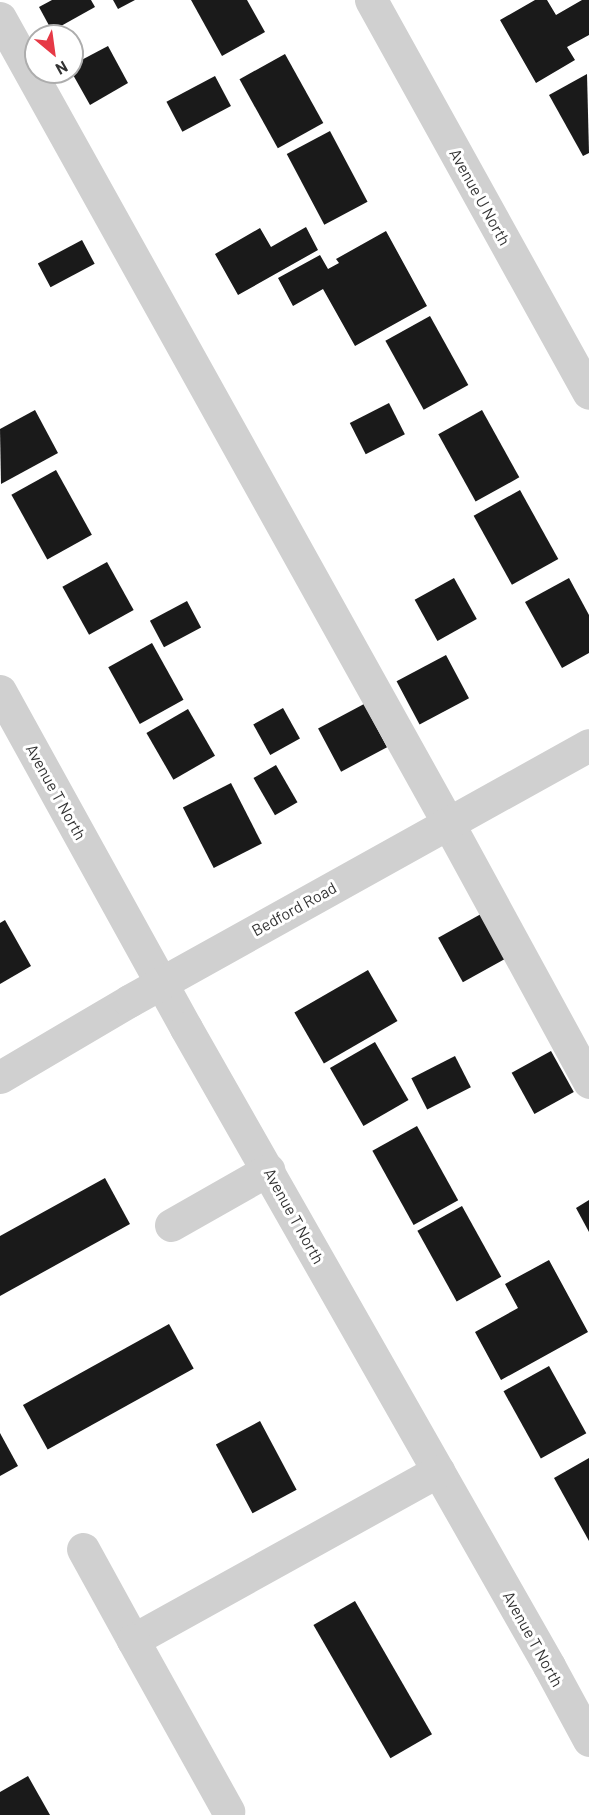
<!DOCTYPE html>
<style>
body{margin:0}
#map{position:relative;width:589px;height:1815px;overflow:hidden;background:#fff;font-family:Barlow,sans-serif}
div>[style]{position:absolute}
.building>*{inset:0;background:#1a1a1a;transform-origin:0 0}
.minor>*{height:33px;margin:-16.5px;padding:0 16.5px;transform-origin:16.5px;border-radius:16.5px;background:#d0d0d0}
span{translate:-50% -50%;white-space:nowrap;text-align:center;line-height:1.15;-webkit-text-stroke:6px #fff;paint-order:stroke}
.street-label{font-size:16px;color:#333}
.north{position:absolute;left:24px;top:24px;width:60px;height:60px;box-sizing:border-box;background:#fff;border:2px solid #adadad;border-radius:50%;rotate:151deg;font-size:16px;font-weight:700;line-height:24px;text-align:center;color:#333}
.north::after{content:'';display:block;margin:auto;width:21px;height:27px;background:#e63946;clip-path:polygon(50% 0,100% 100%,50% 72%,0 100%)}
</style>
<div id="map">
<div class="building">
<div style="clip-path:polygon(52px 0,91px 0,95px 7px,52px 31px,39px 7px)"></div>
<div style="clip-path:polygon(113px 0,135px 0,118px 9px)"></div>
<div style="clip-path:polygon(191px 0,247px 0,265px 32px,222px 56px)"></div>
<div style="clip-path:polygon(535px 0,547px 0,556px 15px,582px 0,589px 0,589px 35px,567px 47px,575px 60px,536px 83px,500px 20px)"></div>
<div style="clip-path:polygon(108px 46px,128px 83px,90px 105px,72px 73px,72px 65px)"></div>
<div style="left:285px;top:54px;width:79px;height:52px;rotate:61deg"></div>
<div style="clip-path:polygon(587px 74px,589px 153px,583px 156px,549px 95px)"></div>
<div style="left:215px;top:76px;width:34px;height:55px;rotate:62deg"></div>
<div style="left:330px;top:131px;width:80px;height:49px;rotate:62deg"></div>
<div style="clip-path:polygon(306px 227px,318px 250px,238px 295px,215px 254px,260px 228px,271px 247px)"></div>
<div style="clip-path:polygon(386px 231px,427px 306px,355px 346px,323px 289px,293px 306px,278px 278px,320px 255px,328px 269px,339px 263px,336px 259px)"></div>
<div style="left:82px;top:240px;width:27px;height:50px;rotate:62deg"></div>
<div style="left:430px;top:316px;width:79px;height:51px;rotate:61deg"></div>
<div style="left:389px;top:403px;width:35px;height:44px;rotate:63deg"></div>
<div style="clip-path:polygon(35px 410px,58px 453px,1px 484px,0 429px)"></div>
<div style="left:482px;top:410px;width:77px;height:50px;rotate:61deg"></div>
<div style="left:56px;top:470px;width:74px;height:51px;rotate:61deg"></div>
<div style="left:520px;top:490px;width:79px;height:53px;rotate:61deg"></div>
<div style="left:107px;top:562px;width:55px;height:51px;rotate:61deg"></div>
<div style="left:454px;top:578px;width:47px;height:45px;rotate:61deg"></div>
<div style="clip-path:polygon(569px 578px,589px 615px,589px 653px,562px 668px,525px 602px)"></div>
<div style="left:187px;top:601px;width:30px;height:42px;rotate:62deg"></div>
<div style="left:152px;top:643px;width:65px;height:50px;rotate:61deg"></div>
<div style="left:446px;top:655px;width:49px;height:56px;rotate:62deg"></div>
<div style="left:364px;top:704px;width:49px;height:52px;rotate:62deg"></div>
<div style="left:283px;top:708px;width:35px;height:34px;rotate:61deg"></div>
<div style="left:188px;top:709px;width:54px;height:48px;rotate:60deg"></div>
<div style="left:276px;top:765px;width:43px;height:26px;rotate:60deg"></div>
<div style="left:231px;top:783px;width:68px;height:54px;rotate:63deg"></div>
<div style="left:481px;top:914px;width:51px;height:49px;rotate:61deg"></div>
<div style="clip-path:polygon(5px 920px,31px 966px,0 984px,0 923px)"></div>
<div style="left:368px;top:970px;width:59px;height:85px;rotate:60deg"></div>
<div style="left:375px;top:1042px;width:67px;height:52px;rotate:60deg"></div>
<div style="left:551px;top:1051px;width:47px;height:45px;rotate:61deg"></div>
<div style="left:455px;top:1056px;width:35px;height:49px;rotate:63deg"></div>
<div style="left:417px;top:1126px;width:85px;height:51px;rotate:61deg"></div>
<div style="clip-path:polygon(105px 1178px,130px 1224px,0 1296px,0 1236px)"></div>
<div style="clip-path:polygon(589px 1200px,589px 1232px,576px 1208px)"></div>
<div style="left:462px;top:1206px;width:81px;height:51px;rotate:61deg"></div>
<div style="clip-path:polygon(549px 1260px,588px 1332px,501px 1380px,475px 1332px,518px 1308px,505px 1284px)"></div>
<div style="left:169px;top:1324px;width:51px;height:167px;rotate:61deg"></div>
<div style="left:549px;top:1366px;width:77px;height:52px;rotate:61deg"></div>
<div style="left:260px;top:1421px;width:78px;height:50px;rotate:62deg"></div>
<div style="clip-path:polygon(0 1433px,18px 1466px,0 1476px)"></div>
<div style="clip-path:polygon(589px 1458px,589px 1541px,554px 1478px)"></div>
<div style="left:355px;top:1601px;width:154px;height:48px;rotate:60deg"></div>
<div style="clip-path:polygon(28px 1776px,50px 1815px,0 1815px,0 1792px)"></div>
</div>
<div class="minor">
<div style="left:371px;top:0;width:449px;rotate:61deg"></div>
<div style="left:0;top:18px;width:921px;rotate:60.9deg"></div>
<div style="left:448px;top:823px;width:295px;rotate:61.4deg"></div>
<div style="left:0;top:691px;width:385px;rotate:61.1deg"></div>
<div style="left:186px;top:1028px;width:734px;rotate:60.36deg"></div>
<div style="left:549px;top:1666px;width:84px;rotate:61.6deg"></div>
<div style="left:0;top:1077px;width:150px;rotate:-30.5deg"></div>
<div style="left:129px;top:1001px;width:526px;rotate:-29.1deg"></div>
<div style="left:171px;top:1225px;width:112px;rotate:-29.6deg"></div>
<div style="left:83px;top:1549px;width:104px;rotate:61.2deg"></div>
<div style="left:133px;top:1640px;width:349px;rotate:-29deg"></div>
<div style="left:133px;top:1640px;width:196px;rotate:60.9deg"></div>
</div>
<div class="street-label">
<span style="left:480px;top:197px;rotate:61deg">Avenue U North</span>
<span style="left:56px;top:792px;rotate:61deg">Avenue T North</span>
<span style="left:294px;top:909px;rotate:-29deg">Bedford Road</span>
<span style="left:294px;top:1216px;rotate:61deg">Avenue T North</span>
<span style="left:533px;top:1639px;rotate:61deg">Avenue T North</span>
</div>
<div class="north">N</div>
</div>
